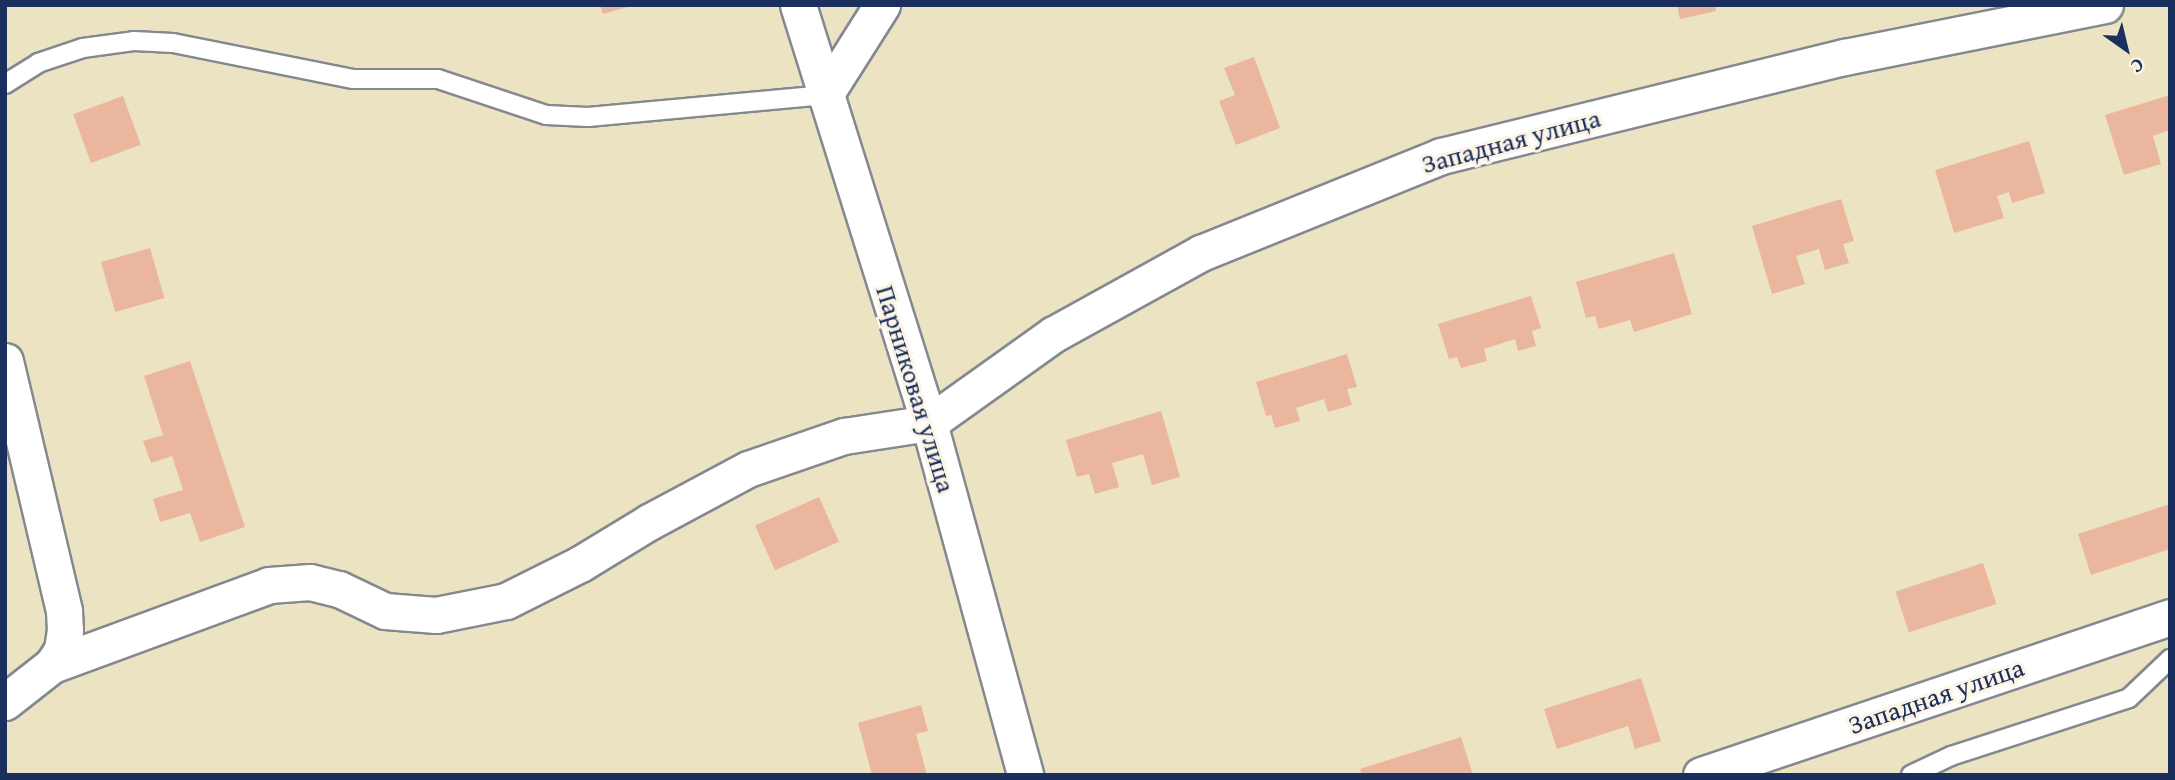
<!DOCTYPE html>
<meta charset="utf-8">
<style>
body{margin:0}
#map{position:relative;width:2175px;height:780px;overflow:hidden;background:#ece3c2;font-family:"Gentium Book Plus",serif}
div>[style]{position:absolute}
.building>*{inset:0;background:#ebb69e;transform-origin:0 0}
.roads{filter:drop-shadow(2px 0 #848990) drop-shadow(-2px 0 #848990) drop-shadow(0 2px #848990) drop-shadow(0 -2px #848990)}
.service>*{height:18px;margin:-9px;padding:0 9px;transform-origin:9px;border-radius:9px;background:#fff}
.minor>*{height:35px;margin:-17.5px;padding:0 17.5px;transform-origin:17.5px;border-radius:17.5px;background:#fff}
span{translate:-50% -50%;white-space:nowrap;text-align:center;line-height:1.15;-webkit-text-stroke:6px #fcf5e5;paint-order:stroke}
.street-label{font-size:26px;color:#1b2f5e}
.frame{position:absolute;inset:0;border:7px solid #1b2f5e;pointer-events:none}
.north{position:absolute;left:2091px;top:14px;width:70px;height:70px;-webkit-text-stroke:5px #fcf5e5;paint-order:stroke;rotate:146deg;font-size:19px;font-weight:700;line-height:28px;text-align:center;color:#1b2f5e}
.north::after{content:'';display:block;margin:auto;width:24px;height:32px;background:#1b2f5e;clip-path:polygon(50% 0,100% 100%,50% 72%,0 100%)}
</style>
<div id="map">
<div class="building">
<div style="clip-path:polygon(600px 5px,630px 5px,631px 6px,603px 14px)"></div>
<div style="clip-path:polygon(1677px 5px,1715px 5px,1716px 11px,1680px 19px)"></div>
<div style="clip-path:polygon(1254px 57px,1280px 128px,1236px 145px,1219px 101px,1235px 95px,1224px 68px)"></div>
<div style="clip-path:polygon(2170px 95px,2170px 130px,2153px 136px,2161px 164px,2124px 175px,2105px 115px)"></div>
<div style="left:123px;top:96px;width:52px;height:53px;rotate:70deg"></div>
<div style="clip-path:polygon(2029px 141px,2045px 193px,2012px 203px,2009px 192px,1997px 196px,2004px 218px,1954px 233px,1935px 170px)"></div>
<div style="clip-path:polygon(1841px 199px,1854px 241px,1843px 244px,1849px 263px,1825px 270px,1819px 249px,1796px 256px,1805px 284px,1772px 294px,1752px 226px)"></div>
<div style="left:150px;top:248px;width:52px;height:51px;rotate:74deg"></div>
<div style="clip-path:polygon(1674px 253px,1692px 314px,1634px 332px,1630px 320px,1599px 329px,1595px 316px,1586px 318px,1576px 282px)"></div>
<div style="clip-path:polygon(1531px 296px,1541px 328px,1532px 331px,1536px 346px,1518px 351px,1515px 339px,1484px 349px,1487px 361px,1461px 368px,1457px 357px,1449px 359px,1438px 324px)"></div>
<div style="clip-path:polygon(1347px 354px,1357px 387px,1347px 389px,1352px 405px,1328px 412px,1324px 399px,1296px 408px,1300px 421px,1275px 428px,1271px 415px,1266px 416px,1256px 382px)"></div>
<div style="clip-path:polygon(190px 361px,245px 527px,200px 542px,190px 513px,160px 522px,153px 499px,183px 490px,172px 456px,151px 463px,143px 441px,163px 435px,144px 376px)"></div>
<div style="clip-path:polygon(1161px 411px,1180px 477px,1152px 485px,1143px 454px,1112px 463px,1119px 487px,1095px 494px,1089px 474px,1077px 477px,1066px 440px)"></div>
<div style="left:819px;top:497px;width:49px;height:70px;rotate:66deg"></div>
<div style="clip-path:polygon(2170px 504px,2170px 549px,2091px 575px,2078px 534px)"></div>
<div style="left:1983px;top:563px;width:43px;height:92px;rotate:72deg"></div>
<div style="clip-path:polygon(1641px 678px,1661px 741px,1635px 749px,1628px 726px,1557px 749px,1544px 709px)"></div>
<div style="clip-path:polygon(921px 705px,928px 731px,916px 734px,927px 775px,872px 775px,858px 723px)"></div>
<div style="clip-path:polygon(1461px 737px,1473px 775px,1362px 775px,1360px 769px)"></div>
</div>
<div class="roads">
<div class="service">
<div style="left:5px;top:84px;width:39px;rotate:-32deg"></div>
<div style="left:38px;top:63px;width:47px;rotate:-18.4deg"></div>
<div style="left:83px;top:48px;width:51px;rotate:-7.8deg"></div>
<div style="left:134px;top:41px;width:39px;rotate:3deg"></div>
<div style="left:173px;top:43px;width:184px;rotate:11.3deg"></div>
<div style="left:353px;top:79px;width:85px"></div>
<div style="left:438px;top:79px;width:114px;rotate:18.4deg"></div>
<div style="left:546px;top:115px;width:42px;rotate:2.7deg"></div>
<div style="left:588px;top:117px;width:238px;rotate:-5.3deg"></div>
<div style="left:1911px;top:775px;width:44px;rotate:-25.4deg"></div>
<div style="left:1951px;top:756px;width:187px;rotate:-18deg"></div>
<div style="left:2129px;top:698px;width:57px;rotate:-43.6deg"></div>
</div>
<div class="minor">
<div style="left:798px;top:5px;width:438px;rotate:72.6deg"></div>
<div style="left:929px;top:423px;width:365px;rotate:74.7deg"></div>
<div style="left:825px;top:95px;width:107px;rotate:-57.7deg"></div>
<div style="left:5px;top:361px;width:257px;rotate:76.7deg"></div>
<div style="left:64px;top:611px;width:19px;rotate:87deg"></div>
<div style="left:65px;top:630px;width:20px;rotate:99deg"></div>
<div style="left:62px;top:650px;width:18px;rotate:124deg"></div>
<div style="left:52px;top:665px;width:60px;rotate:141.8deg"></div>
<div style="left:52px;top:665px;width:231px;rotate:-20.2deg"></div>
<div style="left:269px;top:585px;width:41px;rotate:-4.2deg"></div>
<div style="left:310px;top:582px;width:30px;rotate:14deg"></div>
<div style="left:339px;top:589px;width:51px;rotate:25.6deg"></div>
<div style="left:385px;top:611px;width:51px;rotate:4.5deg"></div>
<div style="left:436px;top:615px;width:71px;rotate:-11.3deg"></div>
<div style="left:506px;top:601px;width:83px;rotate:-26.6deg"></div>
<div style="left:580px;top:564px;width:81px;rotate:-31.3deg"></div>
<div style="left:649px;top:522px;width:112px;rotate:-28.2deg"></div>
<div style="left:748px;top:469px;width:102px;rotate:-19deg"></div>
<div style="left:844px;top:436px;width:86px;rotate:-8.7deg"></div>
<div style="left:929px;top:423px;width:153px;rotate:-35.5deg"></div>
<div style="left:1054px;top:334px;width:168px;rotate:-28.9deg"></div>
<div style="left:1201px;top:253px;width:259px;rotate:-22deg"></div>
<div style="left:1441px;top:156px;width:416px;rotate:-13.8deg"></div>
<div style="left:1845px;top:57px;width:265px;rotate:-11.3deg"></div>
<div style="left:1701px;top:775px;width:495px;rotate:-18.6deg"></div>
</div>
</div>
<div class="street-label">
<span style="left:1511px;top:141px;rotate:-15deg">Западная улица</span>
<span style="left:916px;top:389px;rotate:73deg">Парниковая улица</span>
<span style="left:1936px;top:696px;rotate:-19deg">Западная улица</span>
</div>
<div class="frame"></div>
<div class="north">С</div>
</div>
